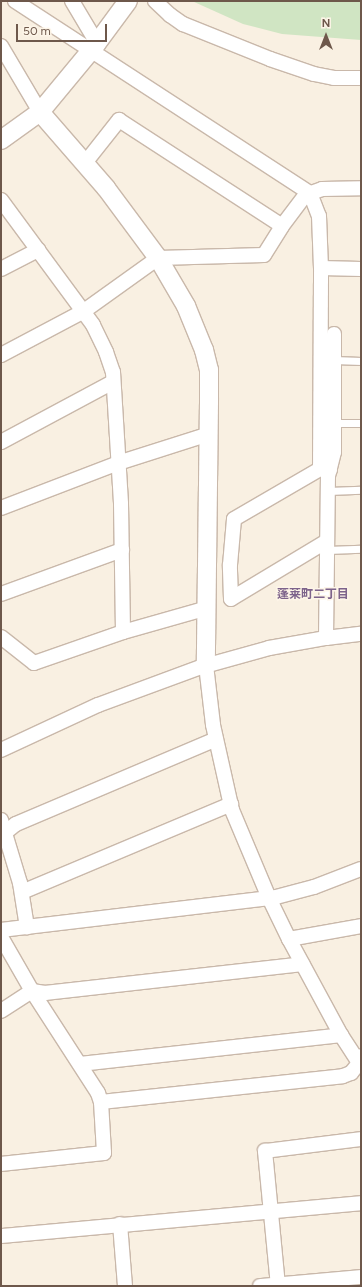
<!DOCTYPE html>
<meta charset="utf-8">
<style>
body{margin:0}
#map{position:relative;width:362px;height:1287px;overflow:hidden;background:#f9f0e2;font-family:Figtree,"Noto Sans JP",sans-serif}
div>[style]{position:absolute}
.green>*{inset:0;background:#d0e5c3}
.roads{filter:drop-shadow(1px 0 #c9b8aa) drop-shadow(-1px 0 #c9b8aa) drop-shadow(0 1px #c9b8aa) drop-shadow(0 -1px #c9b8aa)}
.service>*{height:7px;margin:-3.5px;padding:0 3.5px;transform-origin:3.5px;border-radius:3.5px;background:#fff}
.minor>*{height:14px;margin:-7px;padding:0 7px;transform-origin:7px;border-radius:7px;background:#fff}
.tertiary>*{height:18px;margin:-9px;padding:0 9px;transform-origin:9px;border-radius:9px;background:#fff}
span{translate:-50% -50%;white-space:nowrap;text-align:center;line-height:1.15;-webkit-text-stroke:3px #fdf5e8;paint-order:stroke}
.neighbourhood-label{font-size:12px;color:#7d638b;font-weight:700}
.frame{position:absolute;inset:0;border:2px solid #6e584b;pointer-events:none}
.north{position:absolute;left:306px;top:16px;width:40px;height:40px;-webkit-text-stroke:3px #fdf5e8;paint-order:stroke;rotate:0deg;font-size:11px;font-weight:700;line-height:16px;text-align:center;color:#6e584b}
.north::after{content:'';display:block;margin:auto;width:14px;height:18px;background:#6e584b;clip-path:polygon(50% 0,100% 100%,50% 72%,0 100%)}
.scale{position:absolute;left:16px;top:24px;width:91px;height:18px;box-sizing:border-box;border:2px solid #6e584b;border-top:0;padding-left:5px;font-size:12px;line-height:14px;white-space:nowrap;color:#6e584b;-webkit-text-stroke:3px #fdf5e8;paint-order:stroke}
</style>
<div id="map">
<div class="green">
<div style="clip-path:polygon(192px 1px,361px 1px,361px 40px,282px 34px,243px 24px)"></div>
</div>
<div class="roads">
<div class="service">
<div style="left:334px;top:360px;width:27px;rotate:2deg"></div>
<div style="left:334px;top:423px;width:27px"></div>
<div style="left:328px;top:491px;width:33px;rotate:-2deg"></div>
<div style="left:327px;top:550px;width:34px;rotate:-2deg"></div>
</div>
<div class="minor">
<div style="left:15px;top:1px;width:352px;rotate:33.1deg"></div>
<div style="left:310px;top:193px;width:25px;rotate:69deg"></div>
<div style="left:319px;top:216px;width:52px;rotate:87.8deg"></div>
<div style="left:321px;top:268px;width:40px;rotate:1.4deg"></div>
<div style="left:72px;top:1px;width:49px;rotate:59.2deg"></div>
<div style="left:155px;top:1px;width:21px;rotate:43deg"></div>
<div style="left:170px;top:15px;width:16px;rotate:35deg"></div>
<div style="left:183px;top:24px;width:94px;rotate:21.9deg"></div>
<div style="left:270px;top:59px;width:46px;rotate:18.8deg"></div>
<div style="left:314px;top:74px;width:20px;rotate:11deg"></div>
<div style="left:334px;top:78px;width:27px"></div>
<div style="left:1px;top:46px;width:77px;rotate:59.4deg"></div>
<div style="left:85px;top:163px;width:55px;rotate:-51.7deg"></div>
<div style="left:119px;top:120px;width:194px;rotate:33deg"></div>
<div style="left:1px;top:200px;width:155px;rotate:53.6deg"></div>
<div style="left:93px;top:325px;width:30px;rotate:64deg"></div>
<div style="left:106px;top:352px;width:21px;rotate:71deg"></div>
<div style="left:113px;top:372px;width:132px;rotate:86.5deg"></div>
<div style="left:121px;top:504px;width:128px;rotate:89.1deg"></div>
<div style="left:1px;top:269px;width:42px;rotate:-27.2deg"></div>
<div style="left:1px;top:355px;width:94px;rotate:-27.9deg"></div>
<div style="left:84px;top:311px;width:91px;rotate:-35.6deg"></div>
<div style="left:158px;top:258px;width:106px;rotate:-1.6deg"></div>
<div style="left:264px;top:255px;width:34px;rotate:-58deg"></div>
<div style="left:282px;top:226px;width:39px;rotate:-53deg"></div>
<div style="left:305px;top:195px;width:18px;rotate:-19deg"></div>
<div style="left:322px;top:189px;width:39px;rotate:-1deg"></div>
<div style="left:1px;top:442px;width:127px;rotate:-28.2deg"></div>
<div style="left:320px;top:469px;width:201px;rotate:-89.7deg"></div>
<div style="left:1px;top:508px;width:125px;rotate:-21deg"></div>
<div style="left:118px;top:463px;width:96px;rotate:-17.7deg"></div>
<div style="left:327px;top:541px;width:112px;rotate:148.9deg"></div>
<div style="left:231px;top:599px;width:34px;rotate:-92deg"></div>
<div style="left:230px;top:565px;width:46px;rotate:-85deg"></div>
<div style="left:234px;top:519px;width:99px;rotate:-30.2deg"></div>
<div style="left:320px;top:469px;width:10px;rotate:6deg"></div>
<div style="left:1px;top:594px;width:129px;rotate:-20deg"></div>
<div style="left:1px;top:637px;width:42px;rotate:38.2deg"></div>
<div style="left:34px;top:663px;width:94px;rotate:-19.2deg"></div>
<div style="left:123px;top:632px;width:87px;rotate:-15.9deg"></div>
<div style="left:326px;top:638px;width:162px;rotate:-89.3deg"></div>
<div style="left:328px;top:476px;width:25px;rotate:-76deg"></div>
<div style="left:334px;top:452px;width:118px;rotate:-90deg"></div>
<div style="left:206px;top:665px;width:60px;rotate:83.3deg"></div>
<div style="left:213px;top:725px;width:87px;rotate:77.4deg"></div>
<div style="left:232px;top:810px;width:95px;rotate:67.2deg"></div>
<div style="left:269px;top:898px;width:46px;rotate:64deg"></div>
<div style="left:289px;top:939px;width:109px;rotate:61.6deg"></div>
<div style="left:341px;top:1035px;width:33px;rotate:57deg"></div>
<div style="left:1px;top:750px;width:107px;rotate:-24.9deg"></div>
<div style="left:98px;top:705px;width:110px;rotate:-20.3deg"></div>
<div style="left:201px;top:667px;width:71px;rotate:-15.6deg"></div>
<div style="left:269px;top:648px;width:58px;rotate:-10deg"></div>
<div style="left:326px;top:638px;width:35px;rotate:-7deg"></div>
<div style="left:1px;top:820px;width:66px;rotate:73.2deg"></div>
<div style="left:20px;top:883px;width:45px;rotate:81deg"></div>
<div style="left:1px;top:836px;width:19px;rotate:-39deg"></div>
<div style="left:16px;top:824px;width:217px;rotate:-23deg"></div>
<div style="left:22px;top:892px;width:227px;rotate:-22.8deg"></div>
<div style="left:1px;top:930px;width:277px;rotate:-6.8deg"></div>
<div style="left:276px;top:897px;width:39px;rotate:-15deg"></div>
<div style="left:314px;top:887px;width:50px;rotate:-21deg"></div>
<div style="left:1px;top:937px;width:62px;rotate:60.1deg"></div>
<div style="left:32px;top:991px;width:121px;rotate:57.1deg"></div>
<div style="left:98px;top:1093px;width:9px;rotate:72deg"></div>
<div style="left:101px;top:1102px;width:51px;rotate:86.6deg"></div>
<div style="left:104px;top:1153px;width:104px;rotate:173.9deg"></div>
<div style="left:289px;top:939px;width:73px;rotate:-10.2deg"></div>
<div style="left:1px;top:1011px;width:37px;rotate:-33deg"></div>
<div style="left:32px;top:991px;width:13px;rotate:9deg"></div>
<div style="left:45px;top:993px;width:259px;rotate:-6.4deg"></div>
<div style="left:80px;top:1064px;width:263px;rotate:-6.3deg"></div>
<div style="left:101px;top:1102px;width:243px;rotate:-6.1deg"></div>
<div style="left:343px;top:1076px;width:9px;rotate:-21deg"></div>
<div style="left:351px;top:1073px;width:13px;rotate:-51deg"></div>
<div style="left:359px;top:1063px;width:7px;rotate:-74deg"></div>
<div style="left:120px;top:1224px;width:62px;rotate:85.4deg"></div>
<div style="left:1px;top:1236px;width:362px;rotate:-5.2deg"></div>
<div style="left:260px;top:1286px;width:101px;rotate:-5.1deg"></div>
<div style="left:278px;top:1286px;width:136px;rotate:-95.5deg"></div>
<div style="left:265px;top:1151px;width:97px;rotate:-7.1deg"></div>
</div>
<div class="tertiary">
<div style="left:40px;top:112px;width:101px;rotate:49deg"></div>
<div style="left:106px;top:188px;width:87px;rotate:53.4deg"></div>
<div style="left:158px;top:258px;width:56px;rotate:59.7deg"></div>
<div style="left:186px;top:306px;width:48px;rotate:67.8deg"></div>
<div style="left:204px;top:350px;width:21px;rotate:76deg"></div>
<div style="left:209px;top:370px;width:32px;rotate:90deg"></div>
<div style="left:209px;top:402px;width:263px;rotate:90.7deg"></div>
<div style="left:1px;top:140px;width:48px;rotate:-35.7deg"></div>
<div style="left:40px;top:112px;width:89px;rotate:-50.4deg"></div>
<div style="left:97px;top:43px;width:52px;rotate:-53.6deg"></div>
</div>
</div>
<div class="neighbourhood-label">
<span style="left:313px;top:595px">蓬莱町二丁目</span>
</div>
<div class="frame"></div>
<div class="north">N</div>
<div class="scale">50 m</div>
</div>
